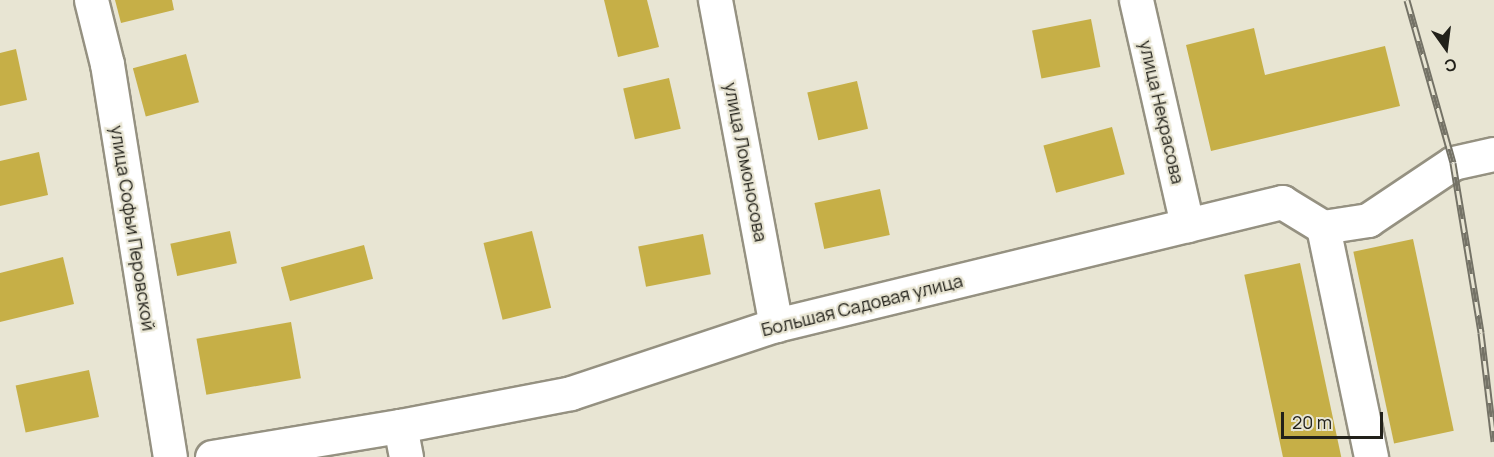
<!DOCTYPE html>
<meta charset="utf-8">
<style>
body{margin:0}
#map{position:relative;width:1494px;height:457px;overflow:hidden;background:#e8e5d3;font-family:Manrope,sans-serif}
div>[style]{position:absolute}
.building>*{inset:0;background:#c6af47;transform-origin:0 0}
.roads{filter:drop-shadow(2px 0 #959181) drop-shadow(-2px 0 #959181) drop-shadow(0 2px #959181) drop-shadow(0 -2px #959181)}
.minor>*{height:33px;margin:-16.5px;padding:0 16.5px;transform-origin:16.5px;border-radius:16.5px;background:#fff}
.rail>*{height:7px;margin-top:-3.5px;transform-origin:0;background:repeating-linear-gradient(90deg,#e8e5d3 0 14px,#747266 0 28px);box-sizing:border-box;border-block:2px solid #747266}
span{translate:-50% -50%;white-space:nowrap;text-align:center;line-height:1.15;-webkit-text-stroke:4.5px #e8e5d3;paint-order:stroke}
.street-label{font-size:18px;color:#22211a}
.north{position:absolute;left:1416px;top:18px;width:60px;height:60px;-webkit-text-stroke:4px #e8e5d3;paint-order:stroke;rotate:166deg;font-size:16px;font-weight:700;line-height:24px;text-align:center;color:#22211a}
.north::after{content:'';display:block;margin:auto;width:21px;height:27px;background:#22211a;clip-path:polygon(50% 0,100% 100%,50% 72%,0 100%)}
.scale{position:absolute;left:1281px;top:412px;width:102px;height:27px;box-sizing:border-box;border:3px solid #22211a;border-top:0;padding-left:8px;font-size:18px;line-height:21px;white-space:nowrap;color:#22211a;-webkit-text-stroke:4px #e8e5d3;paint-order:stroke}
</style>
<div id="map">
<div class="building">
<div style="clip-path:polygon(115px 0,172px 0,174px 10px,121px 23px)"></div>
<div style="clip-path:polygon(604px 0,647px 0,659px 47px,618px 57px)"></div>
<div style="left:1091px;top:19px;width:49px;height:60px;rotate:79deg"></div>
<div style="clip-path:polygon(1254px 28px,1265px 75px,1385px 46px,1400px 106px,1211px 151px,1186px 45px)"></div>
<div style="clip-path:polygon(16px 49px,27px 100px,0 106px,0 53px)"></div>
<div style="left:186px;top:54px;width:50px;height:55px;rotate:75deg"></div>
<div style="left:669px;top:78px;width:52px;height:47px;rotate:77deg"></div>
<div style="left:857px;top:81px;width:49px;height:51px;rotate:77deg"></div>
<div style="left:1112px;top:127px;width:49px;height:71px;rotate:75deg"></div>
<div style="clip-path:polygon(39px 152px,48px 195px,0 206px,0 161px)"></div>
<div style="left:880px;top:189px;width:47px;height:67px;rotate:78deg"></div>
<div style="left:230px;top:231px;width:33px;height:61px;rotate:78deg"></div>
<div style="left:532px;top:231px;width:79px;height:50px;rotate:76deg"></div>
<div style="left:703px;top:234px;width:41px;height:66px;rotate:79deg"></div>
<div style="left:1413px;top:239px;width:196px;height:61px;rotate:78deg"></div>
<div style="left:364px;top:245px;width:35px;height:86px;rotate:75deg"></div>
<div style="clip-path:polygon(63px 257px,74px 304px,0 322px,0 273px)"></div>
<div style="left:1300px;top:263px;width:199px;height:57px;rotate:78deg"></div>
<div style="left:291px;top:322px;width:57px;height:96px;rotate:80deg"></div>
<div style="left:89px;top:370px;width:48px;height:75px;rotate:78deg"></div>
</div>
<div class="roads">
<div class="minor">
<div style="left:91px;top:0;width:66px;rotate:76deg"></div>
<div style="left:107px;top:64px;width:398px;rotate:80.9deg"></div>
<div style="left:715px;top:0;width:331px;rotate:79.4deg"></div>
<div style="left:1136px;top:0;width:231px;rotate:77.2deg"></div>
<div style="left:1323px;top:227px;width:235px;rotate:78.2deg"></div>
<div style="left:400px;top:426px;width:32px;rotate:79deg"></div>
<div style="left:212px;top:457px;width:191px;rotate:-9.4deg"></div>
<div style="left:400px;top:426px;width:174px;rotate:-10.9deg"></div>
<div style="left:571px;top:393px;width:216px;rotate:-18.4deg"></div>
<div style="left:776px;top:325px;width:521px;rotate:-13.66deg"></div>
<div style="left:1282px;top:202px;width:48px;rotate:31.4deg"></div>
<div style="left:1323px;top:227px;width:46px;rotate:-8.8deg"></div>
<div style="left:1368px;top:220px;width:102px;rotate:-33.8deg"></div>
<div style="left:1453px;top:163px;width:42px;rotate:-12.4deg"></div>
</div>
</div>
<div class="rail">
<div style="left:1407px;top:0;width:169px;rotate:74.2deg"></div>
<div style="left:1453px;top:163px;width:172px;rotate:80.6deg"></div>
<div style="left:1481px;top:333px;width:109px;rotate:83.1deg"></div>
</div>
<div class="street-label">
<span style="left:1162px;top:112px;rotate:77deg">улица Некрасова</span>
<span style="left:746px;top:162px;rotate:79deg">улица Ломоносова</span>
<span style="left:133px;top:228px;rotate:81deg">улица Софьи Перовской</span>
<span style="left:862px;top:305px;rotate:-14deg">Большая Садовая улица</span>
</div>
<div class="north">С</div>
<div class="scale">20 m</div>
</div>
